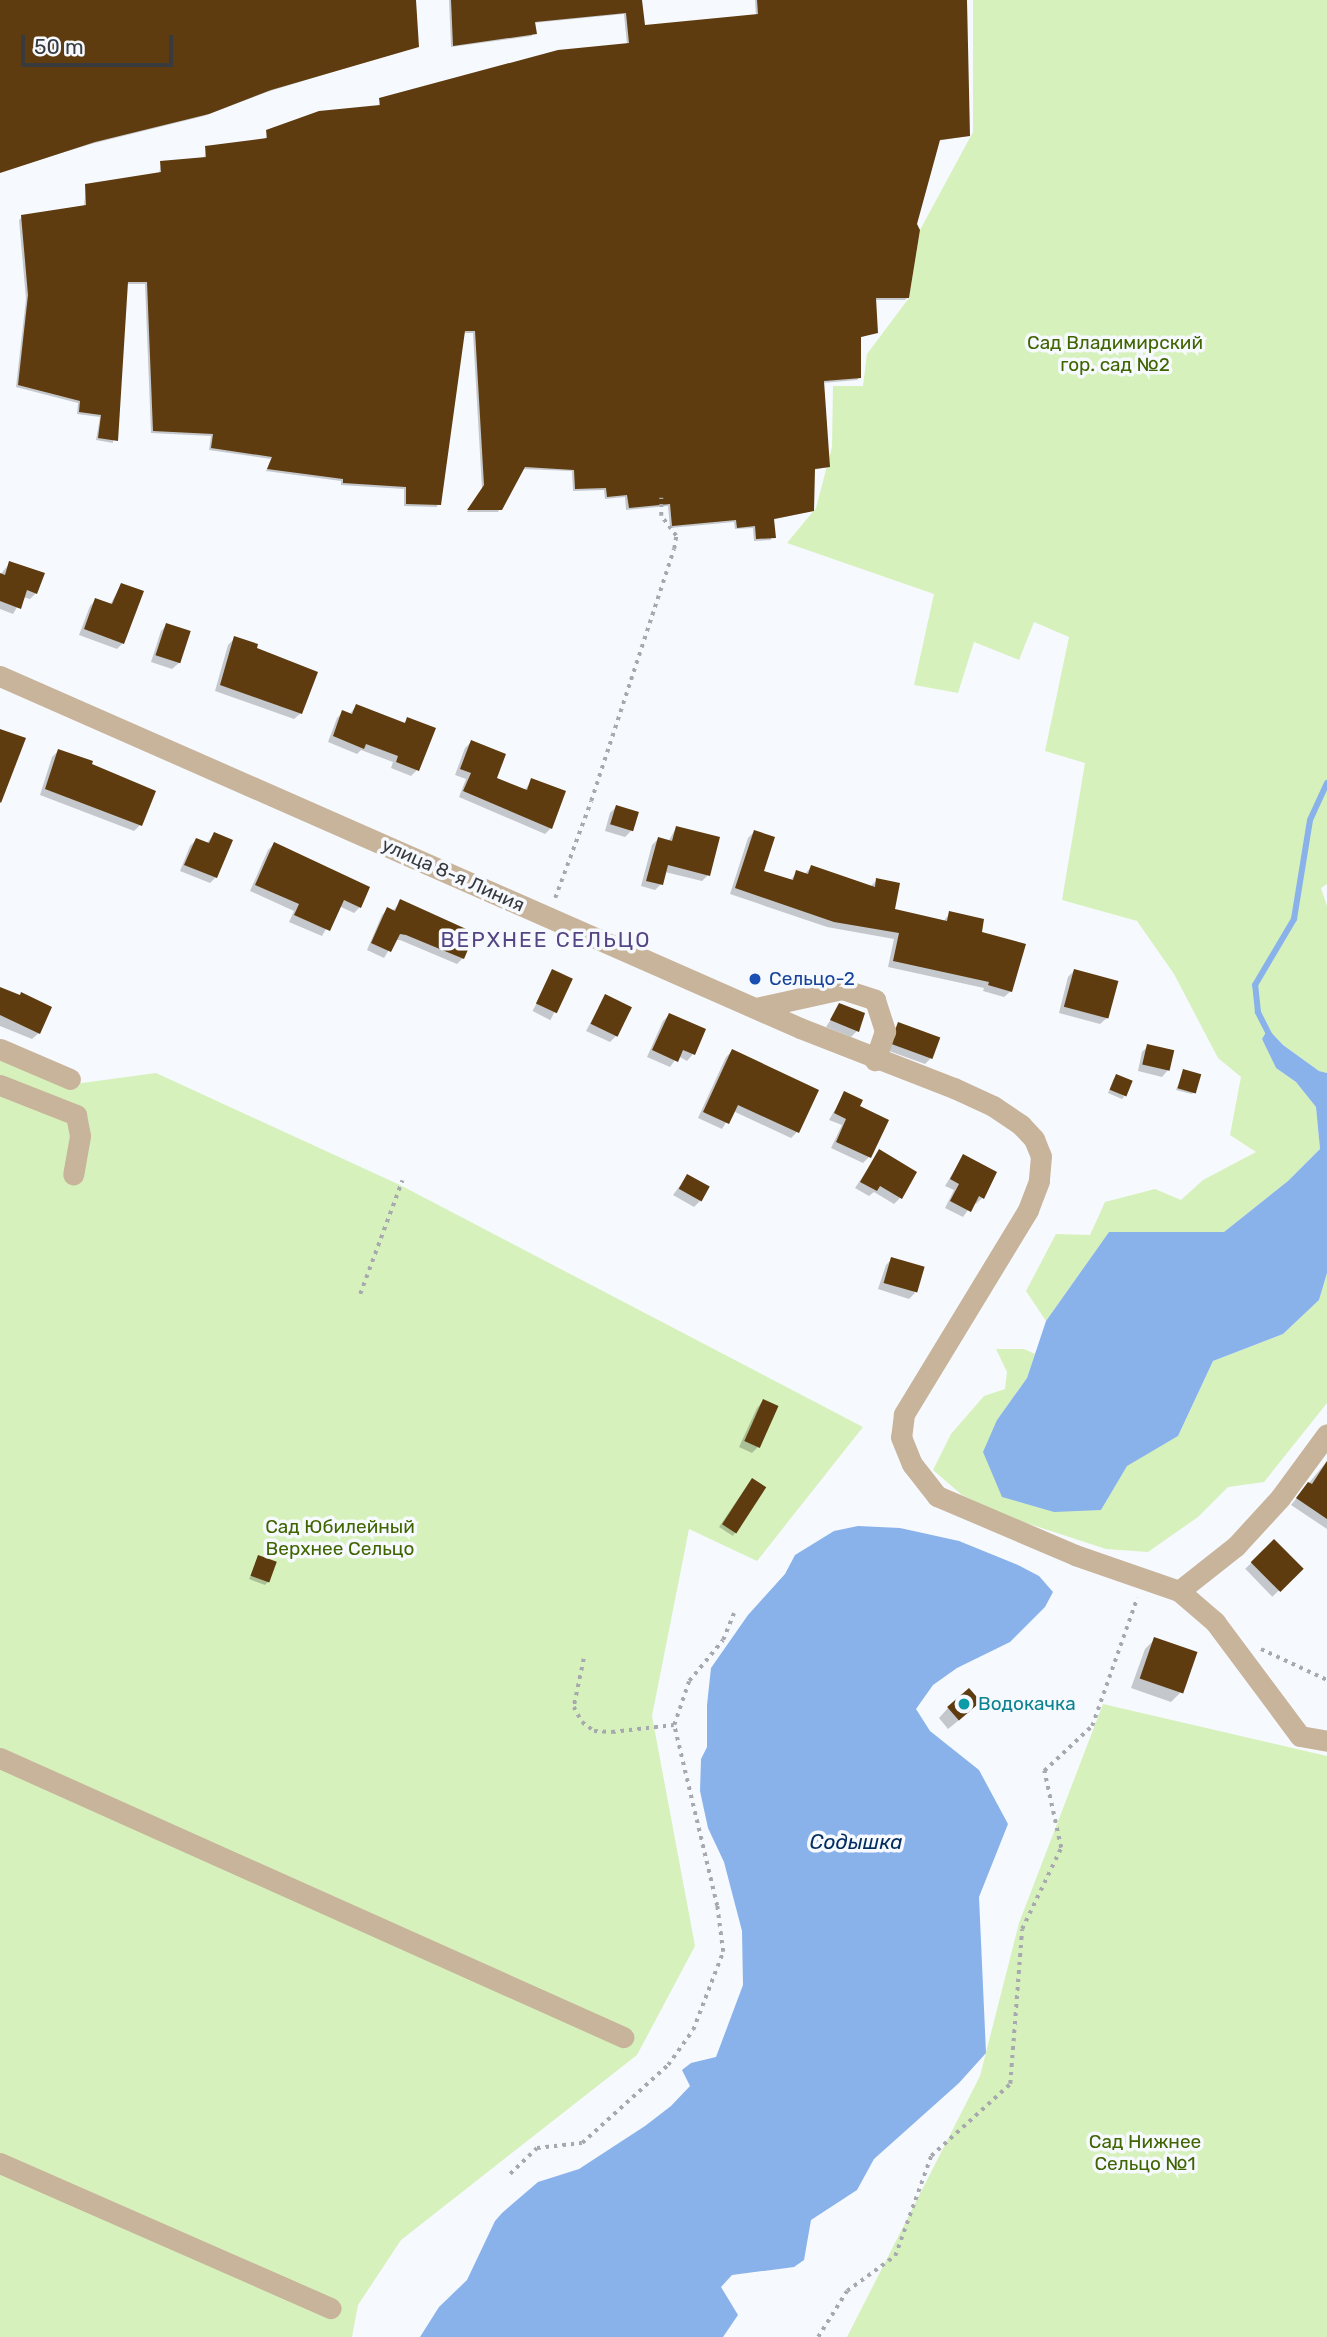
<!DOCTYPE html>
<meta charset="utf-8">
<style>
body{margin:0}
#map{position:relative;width:1327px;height:2337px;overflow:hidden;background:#f6f9fe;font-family:Rubik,sans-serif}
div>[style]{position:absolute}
.green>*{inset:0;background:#d7f1bd}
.water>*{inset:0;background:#89b2eb}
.shadow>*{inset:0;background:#0003;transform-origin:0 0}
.stream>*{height:6px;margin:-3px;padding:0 3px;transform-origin:3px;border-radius:3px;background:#89b2eb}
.building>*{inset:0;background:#5e3c0f;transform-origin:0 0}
.path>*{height:3.5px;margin-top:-1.75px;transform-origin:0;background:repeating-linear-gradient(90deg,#a7a9ae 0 3.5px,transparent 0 8.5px)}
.minor>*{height:21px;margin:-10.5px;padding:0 10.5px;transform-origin:10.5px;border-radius:10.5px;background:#c8b49b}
.dots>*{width:19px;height:19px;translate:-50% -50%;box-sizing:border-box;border:4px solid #f6f9fe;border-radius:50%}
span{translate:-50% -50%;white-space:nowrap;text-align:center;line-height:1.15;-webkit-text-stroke:7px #f6f9fe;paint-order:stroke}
.park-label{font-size:19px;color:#406400}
.street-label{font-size:19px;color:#383a3d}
.transit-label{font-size:19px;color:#164399}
.left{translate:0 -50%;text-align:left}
.culture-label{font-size:19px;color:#0d838f}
.neighbourhood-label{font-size:21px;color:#554583;letter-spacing:2px}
.water-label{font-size:21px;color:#042d5f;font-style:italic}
.scale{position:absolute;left:21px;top:35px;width:152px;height:32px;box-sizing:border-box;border:4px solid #383a3d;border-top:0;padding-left:9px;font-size:21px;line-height:24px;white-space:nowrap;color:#383a3d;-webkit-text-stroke:5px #f6f9fe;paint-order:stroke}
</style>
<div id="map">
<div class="green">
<div style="clip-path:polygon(973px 0,1327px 0,1327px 884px,1321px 888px,1327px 906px,1327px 1073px,1319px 1071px,1283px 1045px,1268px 1030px,1262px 1039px,1276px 1068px,1296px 1082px,1316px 1107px,1320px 1149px,1288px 1181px,1224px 1232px,1109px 1232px,1046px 1321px,1026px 1291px,1056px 1234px,1090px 1235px,1105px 1202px,1155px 1189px,1181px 1200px,1203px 1180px,1256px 1152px,1230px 1135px,1241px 1077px,1218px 1058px,1174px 974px,1137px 921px,1062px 900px,1085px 763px,1045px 751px,1069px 637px,1034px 622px,1019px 660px,974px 642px,958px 693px,914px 685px,934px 594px,787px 543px,816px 508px,832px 447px,833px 386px,863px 386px,867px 354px,909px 298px,920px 230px,973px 132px)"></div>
<div style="clip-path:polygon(0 1056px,67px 1085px,156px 1073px,400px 1185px,863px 1427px,757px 1561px,689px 1529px,652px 1716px,695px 1946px,637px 2055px,401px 2240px,358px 2305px,352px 2337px,0 2337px)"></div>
<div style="clip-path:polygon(1327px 1273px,1327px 1403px,1264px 1482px,1228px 1487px,1198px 1517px,1148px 1552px,1106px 1549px,1008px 1517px,962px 1495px,933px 1470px,951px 1434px,984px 1396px,1005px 1389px,1007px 1372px,996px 1349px,1024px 1349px,1035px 1354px,1027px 1378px,997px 1420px,1101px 1510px,1126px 1466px,1178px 1436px,1213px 1361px,1283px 1334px,1319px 1300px)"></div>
<div style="clip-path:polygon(1103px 1704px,1327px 1756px,1327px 2337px,847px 2337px,980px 2076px,1019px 1923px)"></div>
</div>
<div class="water">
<div style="clip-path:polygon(1268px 1029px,1283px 1045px,1319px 1071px,1327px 1073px,1327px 1273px,1319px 1300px,1283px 1334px,1213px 1361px,1178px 1436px,1127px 1466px,1101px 1510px,1054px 1512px,1002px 1497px,983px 1452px,997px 1420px,1027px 1378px,1046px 1321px,1109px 1232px,1224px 1232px,1288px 1181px,1320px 1149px,1316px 1107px,1296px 1082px,1276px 1068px,1262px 1039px)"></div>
<div style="clip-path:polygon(858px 1526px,900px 1528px,959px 1541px,1018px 1565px,1039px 1576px,1053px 1592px,1045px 1607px,1010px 1642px,957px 1668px,933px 1685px,916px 1709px,930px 1731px,979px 1770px,1008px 1824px,979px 1897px,986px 2053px,959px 2083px,874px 2159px,857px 2190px,811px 2220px,804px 2260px,794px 2267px,732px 2275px,721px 2287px,738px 2315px,723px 2337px,420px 2337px,439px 2307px,467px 2280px,495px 2221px,502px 2213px,538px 2182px,579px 2169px,645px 2126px,671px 2106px,690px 2086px,682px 2070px,691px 2063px,716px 2057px,743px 1985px,742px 1931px,724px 1862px,708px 1828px,700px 1791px,701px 1759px,707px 1747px,707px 1705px,711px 1668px,748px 1615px,785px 1574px,795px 1555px,834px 1531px)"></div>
</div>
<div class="shadow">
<div style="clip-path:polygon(0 0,414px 0,418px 46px,267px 92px,204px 116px,91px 144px,0 172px)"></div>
<div style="clip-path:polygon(449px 0,641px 0,644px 27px,756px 16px,755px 0,966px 0,968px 136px,937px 141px,915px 224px,908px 297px,905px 300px,875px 300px,876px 332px,859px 338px,860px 377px,857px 380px,822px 383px,828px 467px,813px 470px,812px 511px,772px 520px,771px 540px,754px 541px,753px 528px,735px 529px,734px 522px,670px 528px,668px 506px,626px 510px,625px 497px,605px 499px,604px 490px,573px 491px,572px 471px,522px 469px,498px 512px,467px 512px,482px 489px,473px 333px,463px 333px,437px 507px,404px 506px,404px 489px,341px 485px,341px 481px,266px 471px,271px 459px,209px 450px,211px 436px,151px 433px,145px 284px,126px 284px,113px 443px,96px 440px,100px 417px,77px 414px,78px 403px,16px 387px,26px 299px,19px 220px,22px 217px,84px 207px,86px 185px,159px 174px,161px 163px,204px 159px,206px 148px,265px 140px,267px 132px,378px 107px,380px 100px,627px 45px,624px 14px,533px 23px,532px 36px,451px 47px)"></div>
<div style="clip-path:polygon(10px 563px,36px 593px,30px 599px,23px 597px,13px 614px,0 609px,0 575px)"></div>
<div style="clip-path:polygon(121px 585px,123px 643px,117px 649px,79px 635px,90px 606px,96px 600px,110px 605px)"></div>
<div style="clip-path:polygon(167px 625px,179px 663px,172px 669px,151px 662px,161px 631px)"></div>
<div style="clip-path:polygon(235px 638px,255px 650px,301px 713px,294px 719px,215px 691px,228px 645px)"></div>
<div style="clip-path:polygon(356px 706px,403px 724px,408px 719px,417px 770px,411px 776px,391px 768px,393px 762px,361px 750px,357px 754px,328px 742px,337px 718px,343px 712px,349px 715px)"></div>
<div style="clip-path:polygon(471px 742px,494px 779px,524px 791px,532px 780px,551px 828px,545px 834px,459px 797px,466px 779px,455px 775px,465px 748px)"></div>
<div style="clip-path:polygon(58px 751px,90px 765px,140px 825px,134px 831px,40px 795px,52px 757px)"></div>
<div style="clip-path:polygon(616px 807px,631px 831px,625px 837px,605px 831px,610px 813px)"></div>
<div style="clip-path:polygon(676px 828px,708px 875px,702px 881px,665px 872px,661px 884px,655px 890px,641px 886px,652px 845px,658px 839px,668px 842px)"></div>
<div style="clip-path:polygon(754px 832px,762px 872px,790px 881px,797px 872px,804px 875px,811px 867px,870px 887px,877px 880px,893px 910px,943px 922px,950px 913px,980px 933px,1011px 991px,1004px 997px,983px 991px,984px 988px,888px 967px,894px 939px,827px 927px,730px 894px,748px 838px)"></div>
<div style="clip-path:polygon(214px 834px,216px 877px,210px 883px,180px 871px,190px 846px,196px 840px,206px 844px)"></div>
<div style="clip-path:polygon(274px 844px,360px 907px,354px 913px,339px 906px,322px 936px,289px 922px,294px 911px,250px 891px,268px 850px)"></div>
<div style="clip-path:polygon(401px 901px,463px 958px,457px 964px,400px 940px,395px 940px,384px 958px,367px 950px,382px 915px,388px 909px,392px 912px)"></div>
<div style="left:553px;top:971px;width:20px;height:45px;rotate:27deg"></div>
<div style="clip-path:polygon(1074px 971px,1107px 1018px,1100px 1024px,1059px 1013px,1068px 977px)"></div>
<div style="clip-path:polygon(0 988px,39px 1033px,32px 1039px,0 1026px)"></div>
<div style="clip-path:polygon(605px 996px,616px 1036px,610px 1042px,586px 1031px)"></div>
<div style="clip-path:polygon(840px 1005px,857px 1031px,851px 1037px,826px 1027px)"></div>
<div style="clip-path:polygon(669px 1015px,704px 1030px,693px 1054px,687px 1061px,678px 1056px,670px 1067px,647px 1057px,663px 1021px)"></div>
<div style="clip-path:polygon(899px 1024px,931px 1058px,925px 1064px,889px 1051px,893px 1030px)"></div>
<div style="clip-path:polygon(1148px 1046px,1168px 1070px,1162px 1077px,1138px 1071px,1142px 1052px)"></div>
<div style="clip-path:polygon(732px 1051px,816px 1091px,797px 1132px,791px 1138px,733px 1111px,722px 1129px,698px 1118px,726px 1057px)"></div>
<div style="clip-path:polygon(1184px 1071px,1194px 1092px,1192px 1094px,1176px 1090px)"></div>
<div style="clip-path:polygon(1114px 1078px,1124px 1097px,1122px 1099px,1108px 1093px)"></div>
<div style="clip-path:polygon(844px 1094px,858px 1107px,869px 1157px,863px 1163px,831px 1148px,842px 1125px,829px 1120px)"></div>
<div style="clip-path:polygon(879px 1152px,900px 1198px,894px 1204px,874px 1192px,869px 1196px,855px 1188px)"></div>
<div style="clip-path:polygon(963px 1156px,982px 1198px,976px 1204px,974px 1202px,963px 1217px,945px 1208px,954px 1190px,945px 1186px)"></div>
<div style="clip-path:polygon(687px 1176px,700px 1201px,694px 1207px,673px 1195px)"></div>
<div style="clip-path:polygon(892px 1259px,915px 1293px,909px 1299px,878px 1289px,886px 1265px)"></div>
<div style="clip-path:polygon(763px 1401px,758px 1447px,752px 1453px,739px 1447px,757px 1408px)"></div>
<div style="clip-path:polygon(1327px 1461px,1327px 1529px,1291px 1505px)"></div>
<div style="clip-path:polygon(749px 1483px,764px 1487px,733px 1536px,719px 1527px)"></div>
<div style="left:1274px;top:1541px;width:39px;height:40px;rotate:46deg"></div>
<div style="clip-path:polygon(259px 1557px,268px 1582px,265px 1585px,249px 1579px)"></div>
<div style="clip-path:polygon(1155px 1639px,1180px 1693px,1171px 1702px,1131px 1688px,1145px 1649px)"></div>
<div style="clip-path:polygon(948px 1708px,969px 1712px,948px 1729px,939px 1718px)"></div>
</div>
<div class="stream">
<div style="left:1270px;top:1036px;width:27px;rotate:-117deg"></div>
<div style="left:1258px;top:1012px;width:27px;rotate:-96deg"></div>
<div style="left:1255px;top:985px;width:77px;rotate:-59.4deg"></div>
<div style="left:1294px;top:919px;width:100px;rotate:-80.8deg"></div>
<div style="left:1310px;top:820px;width:41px;rotate:-65.3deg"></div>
</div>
<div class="building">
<div style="clip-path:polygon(0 0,416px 0,419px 47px,271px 90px,209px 114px,95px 142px,0 173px)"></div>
<div style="clip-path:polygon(451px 0,642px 0,645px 25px,758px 14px,757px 0,967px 0,970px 136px,940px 140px,917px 224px,920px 230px,909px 298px,876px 298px,878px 333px,861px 337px,861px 378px,824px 381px,830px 467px,815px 469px,814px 511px,774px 519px,776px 538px,756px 539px,755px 526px,737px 528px,736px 520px,672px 526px,670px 504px,629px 508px,627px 495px,607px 497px,606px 488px,575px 489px,574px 470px,525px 467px,502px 510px,467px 510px,484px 485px,475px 331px,465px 331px,441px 505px,406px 504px,406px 487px,343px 483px,343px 479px,267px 469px,272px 457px,211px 448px,213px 434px,153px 431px,147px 282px,128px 282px,118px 441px,98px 438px,101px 415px,79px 412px,80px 401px,18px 385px,28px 295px,21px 215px,86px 205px,85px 184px,161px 172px,160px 161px,206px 157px,205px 146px,267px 138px,266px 130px,319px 111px,380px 105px,379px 98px,558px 50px,629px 43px,626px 13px,535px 22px,537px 34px,453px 46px)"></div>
<div style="clip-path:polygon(9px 561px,45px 573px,37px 594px,27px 590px,21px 609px,0 601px,0 573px,5px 575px)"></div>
<div style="clip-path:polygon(121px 583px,144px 591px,124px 644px,84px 629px,95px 598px,112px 604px)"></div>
<div style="left:166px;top:623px;width:26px;height:34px;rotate:18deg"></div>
<div style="clip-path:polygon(234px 636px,258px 644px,257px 648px,318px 672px,302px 714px,220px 685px)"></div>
<div style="clip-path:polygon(356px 704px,405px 723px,407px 717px,436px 728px,419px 771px,396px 762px,398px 756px,366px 744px,364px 749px,333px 736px,342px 710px,352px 714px)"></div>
<div style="clip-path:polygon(0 729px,26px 738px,1px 803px,0 802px)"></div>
<div style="clip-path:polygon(471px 740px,506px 754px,497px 778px,527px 790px,531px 778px,566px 791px,552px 829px,463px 791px,471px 773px,460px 769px)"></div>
<div style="clip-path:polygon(58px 749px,93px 761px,92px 764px,156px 791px,142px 826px,45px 789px)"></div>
<div style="left:616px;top:805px;width:24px;height:20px;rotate:17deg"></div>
<div style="clip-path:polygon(676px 826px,720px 837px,710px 876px,668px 865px,663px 885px,646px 881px,658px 837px,672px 841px)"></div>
<div style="clip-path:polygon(754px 830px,775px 837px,764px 871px,793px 880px,796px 870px,808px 874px,811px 865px,875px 887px,876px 878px,900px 883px,895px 909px,947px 921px,949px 911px,984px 919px,982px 932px,1026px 944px,1012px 992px,988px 985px,989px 982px,893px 961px,899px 933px,834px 922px,735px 888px)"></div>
<div style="clip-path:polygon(214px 832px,233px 840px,217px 878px,184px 865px,196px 838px,209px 843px)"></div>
<div style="clip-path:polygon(274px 842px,370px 887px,361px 908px,344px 900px,330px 931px,294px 915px,299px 904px,255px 885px)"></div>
<div style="clip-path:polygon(400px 899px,475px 933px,464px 959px,406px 935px,400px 934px,391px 952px,371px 943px,387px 907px,395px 911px)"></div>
<div style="left:552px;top:969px;width:23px;height:38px;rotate:25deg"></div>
<div style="left:1074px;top:969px;width:46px;height:39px;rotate:15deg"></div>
<div style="clip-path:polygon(0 987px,20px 995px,21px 992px,52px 1007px,40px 1034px,0 1015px)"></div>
<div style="left:605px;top:994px;width:30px;height:33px;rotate:26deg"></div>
<div style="clip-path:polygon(839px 1003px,865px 1013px,859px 1032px,830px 1020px)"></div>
<div style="clip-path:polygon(669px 1013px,706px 1029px,695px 1055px,683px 1050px,678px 1062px,652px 1050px)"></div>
<div style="left:898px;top:1022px;width:45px;height:23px;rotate:20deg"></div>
<div style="left:1147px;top:1044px;width:28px;height:21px;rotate:13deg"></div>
<div style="clip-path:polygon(732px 1049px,819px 1090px,799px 1133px,738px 1105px,729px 1124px,703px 1112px)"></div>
<div style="left:1183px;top:1069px;width:19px;height:20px;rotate:16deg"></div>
<div style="left:1116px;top:1074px;width:18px;height:17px;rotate:22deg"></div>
<div style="clip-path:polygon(844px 1091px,863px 1100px,860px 1106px,889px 1120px,871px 1158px,836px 1142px,846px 1119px,834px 1113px)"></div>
<div style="clip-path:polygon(879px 1149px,917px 1172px,902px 1199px,880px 1186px,877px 1191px,860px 1182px)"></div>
<div style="clip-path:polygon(963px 1154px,997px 1172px,984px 1199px,979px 1196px,971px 1212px,950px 1201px,959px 1184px,950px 1179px)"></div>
<div style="left:687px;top:1174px;width:26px;height:17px;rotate:29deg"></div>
<div style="left:891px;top:1257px;width:35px;height:27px;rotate:16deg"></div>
<div style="left:763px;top:1399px;width:17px;height:46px;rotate:24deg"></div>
<div style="clip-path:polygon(1327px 1461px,1327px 1519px,1296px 1498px,1308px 1482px,1312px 1484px)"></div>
<div style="left:752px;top:1478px;width:17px;height:55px;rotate:33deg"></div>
<div style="left:1274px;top:1539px;width:42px;height:33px;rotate:45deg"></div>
<div style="left:258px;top:1555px;width:20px;height:22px;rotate:20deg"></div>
<div style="left:1154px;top:1637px;width:46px;height:44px;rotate:19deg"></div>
<div style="left:969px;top:1688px;width:18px;height:29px;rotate:49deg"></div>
</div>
<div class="path">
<div style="left:555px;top:898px;width:103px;rotate:-69.6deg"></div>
<div style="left:591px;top:801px;width:265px;rotate:-71.8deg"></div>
<div style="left:674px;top:549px;width:13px;rotate:-81deg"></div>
<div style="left:676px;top:536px;width:25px;rotate:-127deg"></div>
<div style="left:661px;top:516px;width:18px;rotate:-90deg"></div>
<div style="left:360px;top:1294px;width:121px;rotate:-69.6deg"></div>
<div style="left:1261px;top:1649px;width:73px;rotate:25.2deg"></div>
<div style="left:584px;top:1659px;width:49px;rotate:101.8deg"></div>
<div style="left:574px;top:1707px;width:17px;rotate:62deg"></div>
<div style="left:582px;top:1722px;width:15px;rotate:37deg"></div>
<div style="left:594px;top:1731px;width:18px;rotate:3deg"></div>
<div style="left:612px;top:1732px;width:62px;rotate:-6.4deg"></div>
<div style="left:510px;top:2174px;width:37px;rotate:-44deg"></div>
<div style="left:537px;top:2148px;width:45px;rotate:-6.3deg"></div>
<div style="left:582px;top:2143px;width:116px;rotate:-42.2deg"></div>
<div style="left:668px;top:2065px;width:43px;rotate:-54.5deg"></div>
<div style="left:693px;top:2030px;width:84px;rotate:-69deg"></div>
<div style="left:723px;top:1952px;width:46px;rotate:-97.4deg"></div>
<div style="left:717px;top:1906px;width:186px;rotate:-103.4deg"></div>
<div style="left:674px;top:1725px;width:46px;rotate:-71.2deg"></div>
<div style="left:689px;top:1681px;width:53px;rotate:-50.3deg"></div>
<div style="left:723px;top:1640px;width:29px;rotate:-68deg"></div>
<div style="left:818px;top:2337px;width:54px;rotate:-57.8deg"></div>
<div style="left:847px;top:2291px;width:59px;rotate:-36.1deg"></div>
<div style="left:895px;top:2256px;width:106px;rotate:-70.2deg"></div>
<div style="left:931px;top:2156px;width:107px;rotate:-42.3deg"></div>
<div style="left:1010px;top:2084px;width:155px;rotate:-85.6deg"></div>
<div style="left:1022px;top:1929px;width:90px;rotate:-64.3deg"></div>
<div style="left:1061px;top:1848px;width:79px;rotate:-102.4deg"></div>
<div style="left:1044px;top:1771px;width:66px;rotate:-43.2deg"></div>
<div style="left:1092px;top:1726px;width:136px;rotate:-70.6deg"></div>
</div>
<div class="minor">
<div style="left:0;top:676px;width:874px;rotate:23.75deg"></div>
<div style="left:800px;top:1028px;width:165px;rotate:21.3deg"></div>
<div style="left:954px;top:1088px;width:43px;rotate:24.8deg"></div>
<div style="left:993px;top:1106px;width:34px;rotate:34deg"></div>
<div style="left:1021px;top:1125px;width:19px;rotate:47deg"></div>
<div style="left:1034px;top:1139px;width:18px;rotate:68deg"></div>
<div style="left:1041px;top:1156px;width:25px;rotate:95deg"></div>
<div style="left:1039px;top:1181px;width:31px;rotate:111deg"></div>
<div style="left:1028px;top:1210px;width:239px;rotate:121.3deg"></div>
<div style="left:904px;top:1414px;width:23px;rotate:97deg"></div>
<div style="left:901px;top:1437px;width:29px;rotate:68deg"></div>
<div style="left:912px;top:1464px;width:41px;rotate:52deg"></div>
<div style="left:937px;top:1496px;width:150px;rotate:23.1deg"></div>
<div style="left:1075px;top:1555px;width:110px;rotate:19.1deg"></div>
<div style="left:1179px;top:1591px;width:48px;rotate:40.7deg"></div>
<div style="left:1215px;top:1622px;width:142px;rotate:53.3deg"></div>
<div style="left:1300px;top:1736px;width:27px;rotate:10deg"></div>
<div style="left:756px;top:1008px;width:88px;rotate:-12.5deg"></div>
<div style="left:842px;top:989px;width:35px;rotate:18deg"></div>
<div style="left:875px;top:1000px;width:33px;rotate:72deg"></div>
<div style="left:885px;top:1031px;width:31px;rotate:109deg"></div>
<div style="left:0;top:1049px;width:76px;rotate:23.2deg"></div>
<div style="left:0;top:1085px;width:82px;rotate:21.5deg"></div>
<div style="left:76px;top:1115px;width:21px;rotate:79deg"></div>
<div style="left:80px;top:1136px;width:39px;rotate:100deg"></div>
<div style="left:1179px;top:1591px;width:73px;rotate:-38.3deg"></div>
<div style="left:1236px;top:1546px;width:65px;rotate:-47.5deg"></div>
<div style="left:1280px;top:1498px;width:79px;rotate:-53.7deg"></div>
<div style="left:0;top:1758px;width:683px;rotate:24.12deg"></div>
<div style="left:0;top:2163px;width:361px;rotate:23.7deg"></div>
</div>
<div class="dots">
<div style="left:755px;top:979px;background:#1a4fb4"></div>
<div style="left:964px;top:1704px;background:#0f9aa8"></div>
</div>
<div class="park-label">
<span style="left:1115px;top:354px">Сад Владимирский<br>гор. сад №2</span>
<span style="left:340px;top:1538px">Сад Юбилейный<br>Верхнее Сельцо</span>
<span style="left:1145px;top:2153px">Сад Нижнее<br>Сельцо №1</span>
</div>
<div class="street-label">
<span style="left:453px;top:875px;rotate:24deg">улица 8-я Линия</span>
</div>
<div class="transit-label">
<span class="left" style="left:769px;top:979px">Сельцо-2</span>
</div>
<div class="culture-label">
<span class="left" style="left:978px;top:1704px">Водокачка</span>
</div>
<div class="neighbourhood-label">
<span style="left:546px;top:940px">ВЕРХНЕЕ СЕЛЬЦО</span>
</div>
<div class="water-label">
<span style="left:856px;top:1842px">Содышка</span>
</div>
<div class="scale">50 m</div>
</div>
